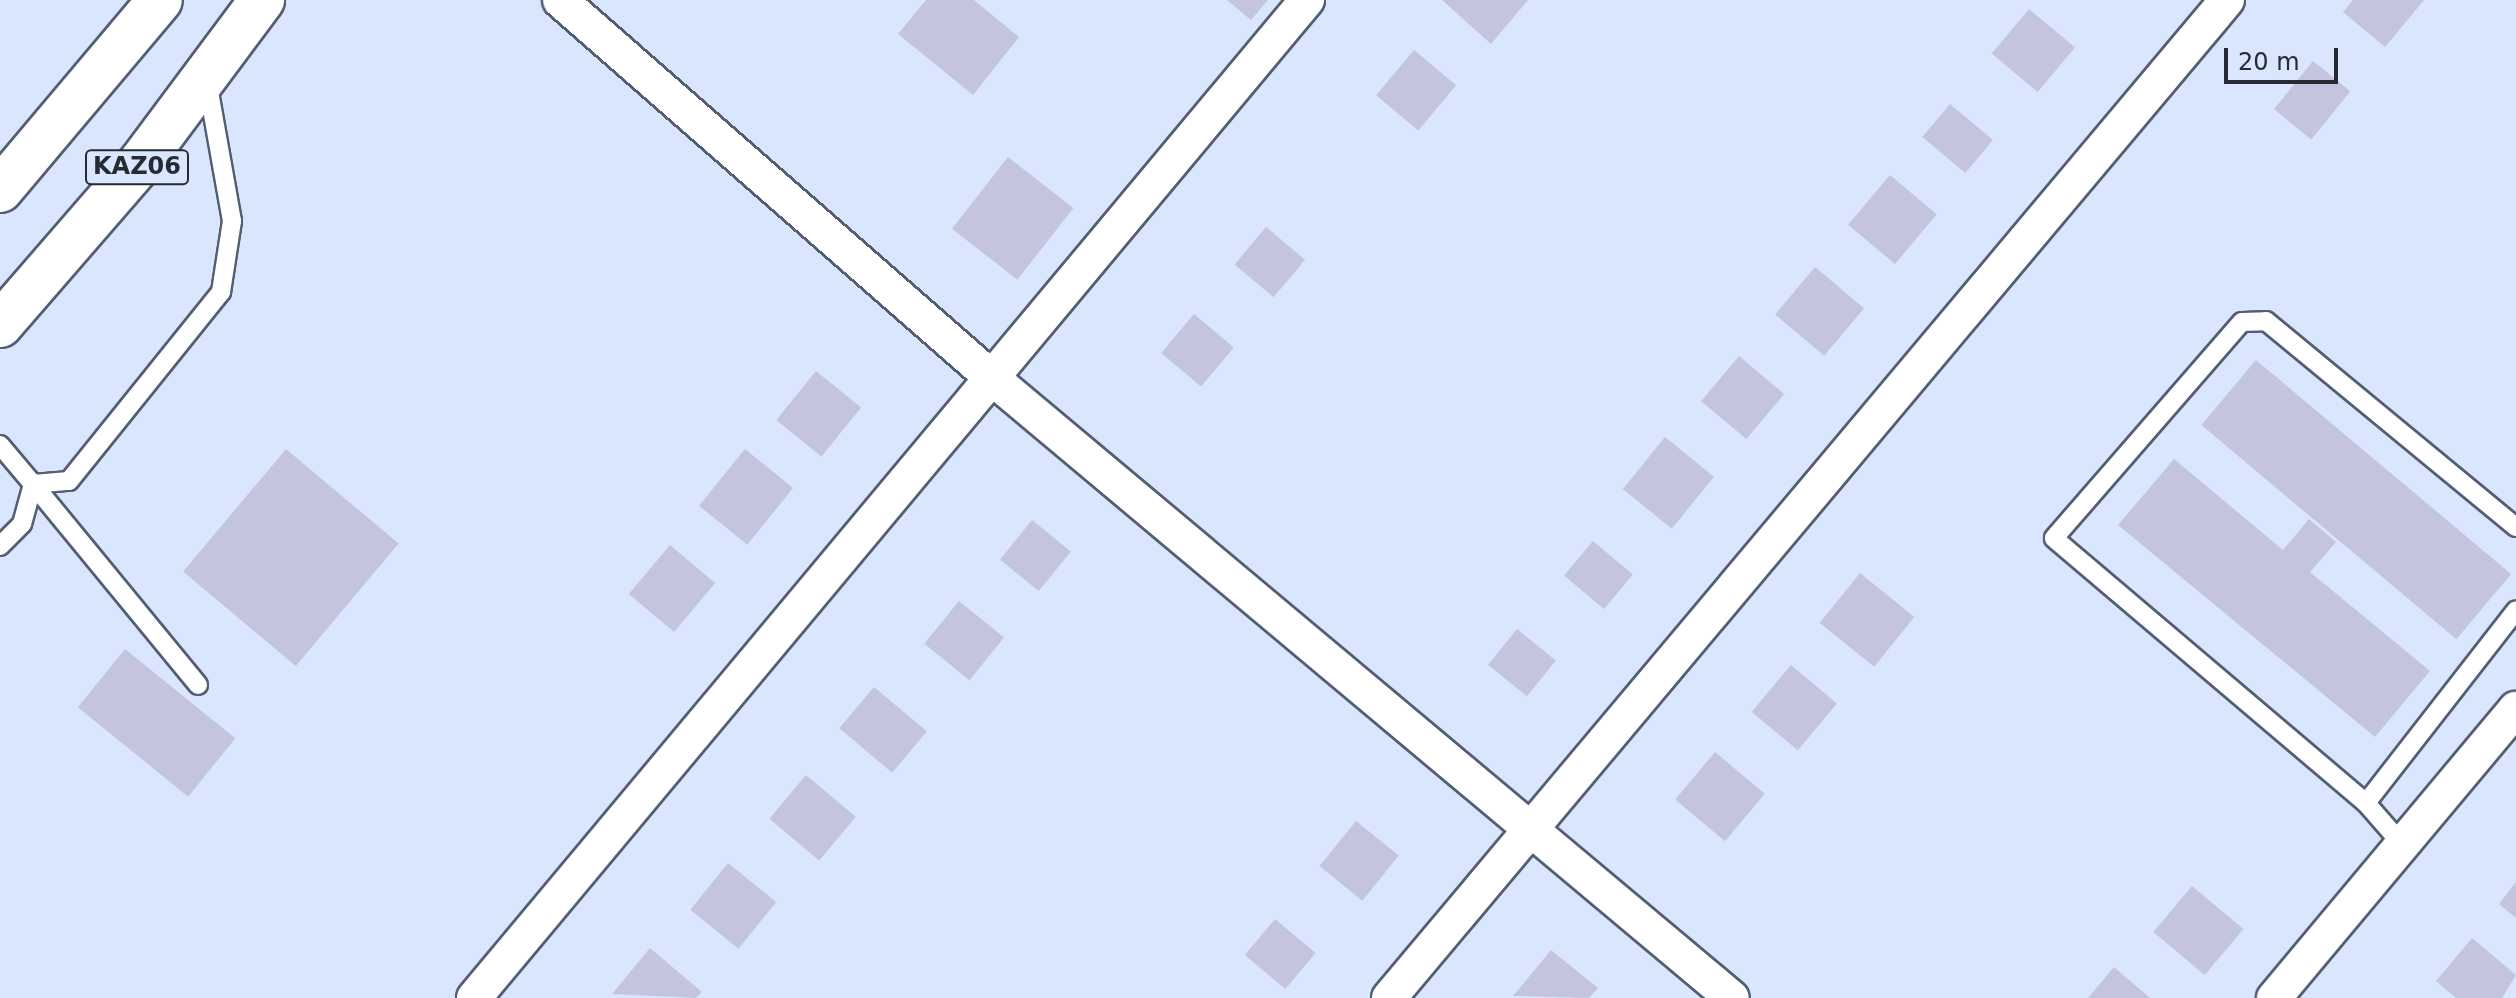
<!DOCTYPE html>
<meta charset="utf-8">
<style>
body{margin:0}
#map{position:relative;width:2516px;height:998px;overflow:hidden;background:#d9e6fe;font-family:"DejaVu Sans",sans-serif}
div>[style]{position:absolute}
.building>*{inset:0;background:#c5c4de;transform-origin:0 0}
.roads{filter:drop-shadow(2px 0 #535e73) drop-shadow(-2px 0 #535e73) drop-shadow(0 2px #535e73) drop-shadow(0 -2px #535e73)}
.service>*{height:18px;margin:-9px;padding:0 9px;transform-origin:9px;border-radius:9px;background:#fff}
.minor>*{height:34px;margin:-17px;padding:0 17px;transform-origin:17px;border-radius:17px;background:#fff}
.trunk>*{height:44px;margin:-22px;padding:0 22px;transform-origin:22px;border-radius:22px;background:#fff}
span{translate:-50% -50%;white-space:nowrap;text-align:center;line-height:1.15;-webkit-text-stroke:6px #d9e6fe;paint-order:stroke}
.shield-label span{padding:2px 6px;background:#d9e6fe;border:2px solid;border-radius:6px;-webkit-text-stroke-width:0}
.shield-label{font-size:24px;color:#252a33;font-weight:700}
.scale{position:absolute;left:2224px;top:48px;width:114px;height:36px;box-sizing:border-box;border:4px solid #252a33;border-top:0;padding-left:10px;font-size:24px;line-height:28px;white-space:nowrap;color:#252a33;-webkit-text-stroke:6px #d9e6fe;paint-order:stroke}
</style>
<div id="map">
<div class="building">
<div style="clip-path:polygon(926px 0,974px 0,1019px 37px,973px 95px,898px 34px)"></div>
<div style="clip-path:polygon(1227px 0,1268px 0,1251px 20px)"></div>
<div style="clip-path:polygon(1442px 0,1528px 0,1491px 44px)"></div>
<div style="clip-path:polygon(2353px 0,2424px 0,2385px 47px,2343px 12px)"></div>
<div style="left:2029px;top:9px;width:60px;height:58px;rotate:40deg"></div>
<div style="left:1414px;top:50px;width:55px;height:59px;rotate:40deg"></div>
<div style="left:2313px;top:61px;width:48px;height:62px;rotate:39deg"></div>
<div style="left:1950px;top:104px;width:56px;height:43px;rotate:40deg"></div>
<div style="left:1008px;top:157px;width:83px;height:91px;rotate:38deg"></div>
<div style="left:1890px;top:175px;width:61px;height:65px;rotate:40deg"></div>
<div style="left:1266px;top:227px;width:51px;height:49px;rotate:40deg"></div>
<div style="left:1815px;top:267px;width:64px;height:62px;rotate:40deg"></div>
<div style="left:1194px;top:314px;width:52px;height:51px;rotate:40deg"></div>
<div style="left:1739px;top:356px;width:59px;height:59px;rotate:40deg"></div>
<div style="left:2256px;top:360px;width:333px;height:85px;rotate:40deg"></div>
<div style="left:816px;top:371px;width:58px;height:63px;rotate:39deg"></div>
<div style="left:1665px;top:437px;width:63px;height:67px;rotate:39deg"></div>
<div style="left:286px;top:449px;width:147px;height:160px;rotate:40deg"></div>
<div style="left:745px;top:449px;width:62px;height:73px;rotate:39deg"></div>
<div style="clip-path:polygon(2174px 459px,2283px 550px,2309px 519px,2336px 542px,2310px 572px,2430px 671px,2375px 737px,2118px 525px)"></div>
<div style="left:1032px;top:520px;width:50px;height:51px;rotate:39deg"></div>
<div style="left:1593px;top:541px;width:52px;height:45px;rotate:40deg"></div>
<div style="left:670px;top:545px;width:59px;height:64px;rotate:40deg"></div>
<div style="left:1860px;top:573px;width:70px;height:64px;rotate:39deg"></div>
<div style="left:959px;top:601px;width:58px;height:55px;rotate:39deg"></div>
<div style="left:1517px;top:629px;width:50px;height:46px;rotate:39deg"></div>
<div style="left:125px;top:649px;width:142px;height:75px;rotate:39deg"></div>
<div style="left:1791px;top:665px;width:60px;height:61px;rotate:40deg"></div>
<div style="left:874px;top:687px;width:69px;height:54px;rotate:40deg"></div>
<div style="left:1715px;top:752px;width:65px;height:62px;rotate:40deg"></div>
<div style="left:806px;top:775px;width:65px;height:57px;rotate:40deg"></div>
<div style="left:1356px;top:821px;width:55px;height:58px;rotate:39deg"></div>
<div style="left:728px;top:863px;width:62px;height:60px;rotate:39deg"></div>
<div style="clip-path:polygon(2516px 882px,2516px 918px,2499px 904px)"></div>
<div style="left:2192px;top:886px;width:67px;height:60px;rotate:40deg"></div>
<div style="left:1275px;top:919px;width:53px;height:47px;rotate:40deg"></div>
<div style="clip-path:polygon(2472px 938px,2516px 975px,2502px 998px,2456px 998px,2436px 981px)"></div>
<div style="clip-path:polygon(650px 948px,702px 992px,696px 998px,612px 994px)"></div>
<div style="clip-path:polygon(1551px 950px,1598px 988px,1589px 998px,1513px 996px)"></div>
<div style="clip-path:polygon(2114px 967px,2150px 998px,2088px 998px)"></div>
</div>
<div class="roads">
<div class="service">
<div style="left:0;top:445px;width:51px;rotate:49.8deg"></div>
<div style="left:33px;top:484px;width:41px;rotate:105.4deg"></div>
<div style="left:22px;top:524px;width:31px;rotate:135deg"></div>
<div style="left:33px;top:484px;width:36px;rotate:-5deg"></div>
<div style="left:69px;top:481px;width:243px;rotate:-51.2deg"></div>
<div style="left:221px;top:292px;width:72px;rotate:-81.2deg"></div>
<div style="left:232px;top:221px;width:142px;rotate:-100.1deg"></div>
<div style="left:33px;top:484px;width:260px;rotate:50.6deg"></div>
<div style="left:2366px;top:803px;width:244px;rotate:-52.1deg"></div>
<div style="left:2401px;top:843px;width:53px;rotate:-131.2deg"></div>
<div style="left:2366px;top:803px;width:409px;rotate:-139.7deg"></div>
<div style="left:2054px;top:538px;width:286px;rotate:-49deg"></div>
<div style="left:2242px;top:322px;width:24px;rotate:-2deg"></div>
<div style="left:2266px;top:321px;width:324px;rotate:39.5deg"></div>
</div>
<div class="minor">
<div style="left:560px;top:0;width:574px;rotate:41.19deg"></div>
<div style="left:992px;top:378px;width:965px;rotate:39.96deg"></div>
<div style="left:474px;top:998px;width:1300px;rotate:-50.15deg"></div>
<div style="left:1389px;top:998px;width:1303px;rotate:-49.98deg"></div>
<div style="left:2274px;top:998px;width:377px;rotate:-50.1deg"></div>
</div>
<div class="trunk">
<div style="left:0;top:190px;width:248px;rotate:-49.9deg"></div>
<div style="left:0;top:325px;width:217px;rotate:-49.1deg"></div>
<div style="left:142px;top:161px;width:201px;rotate:-53.3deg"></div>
</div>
</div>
<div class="shield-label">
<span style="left:137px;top:167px">KАZ06</span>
</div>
<div class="scale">20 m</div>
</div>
